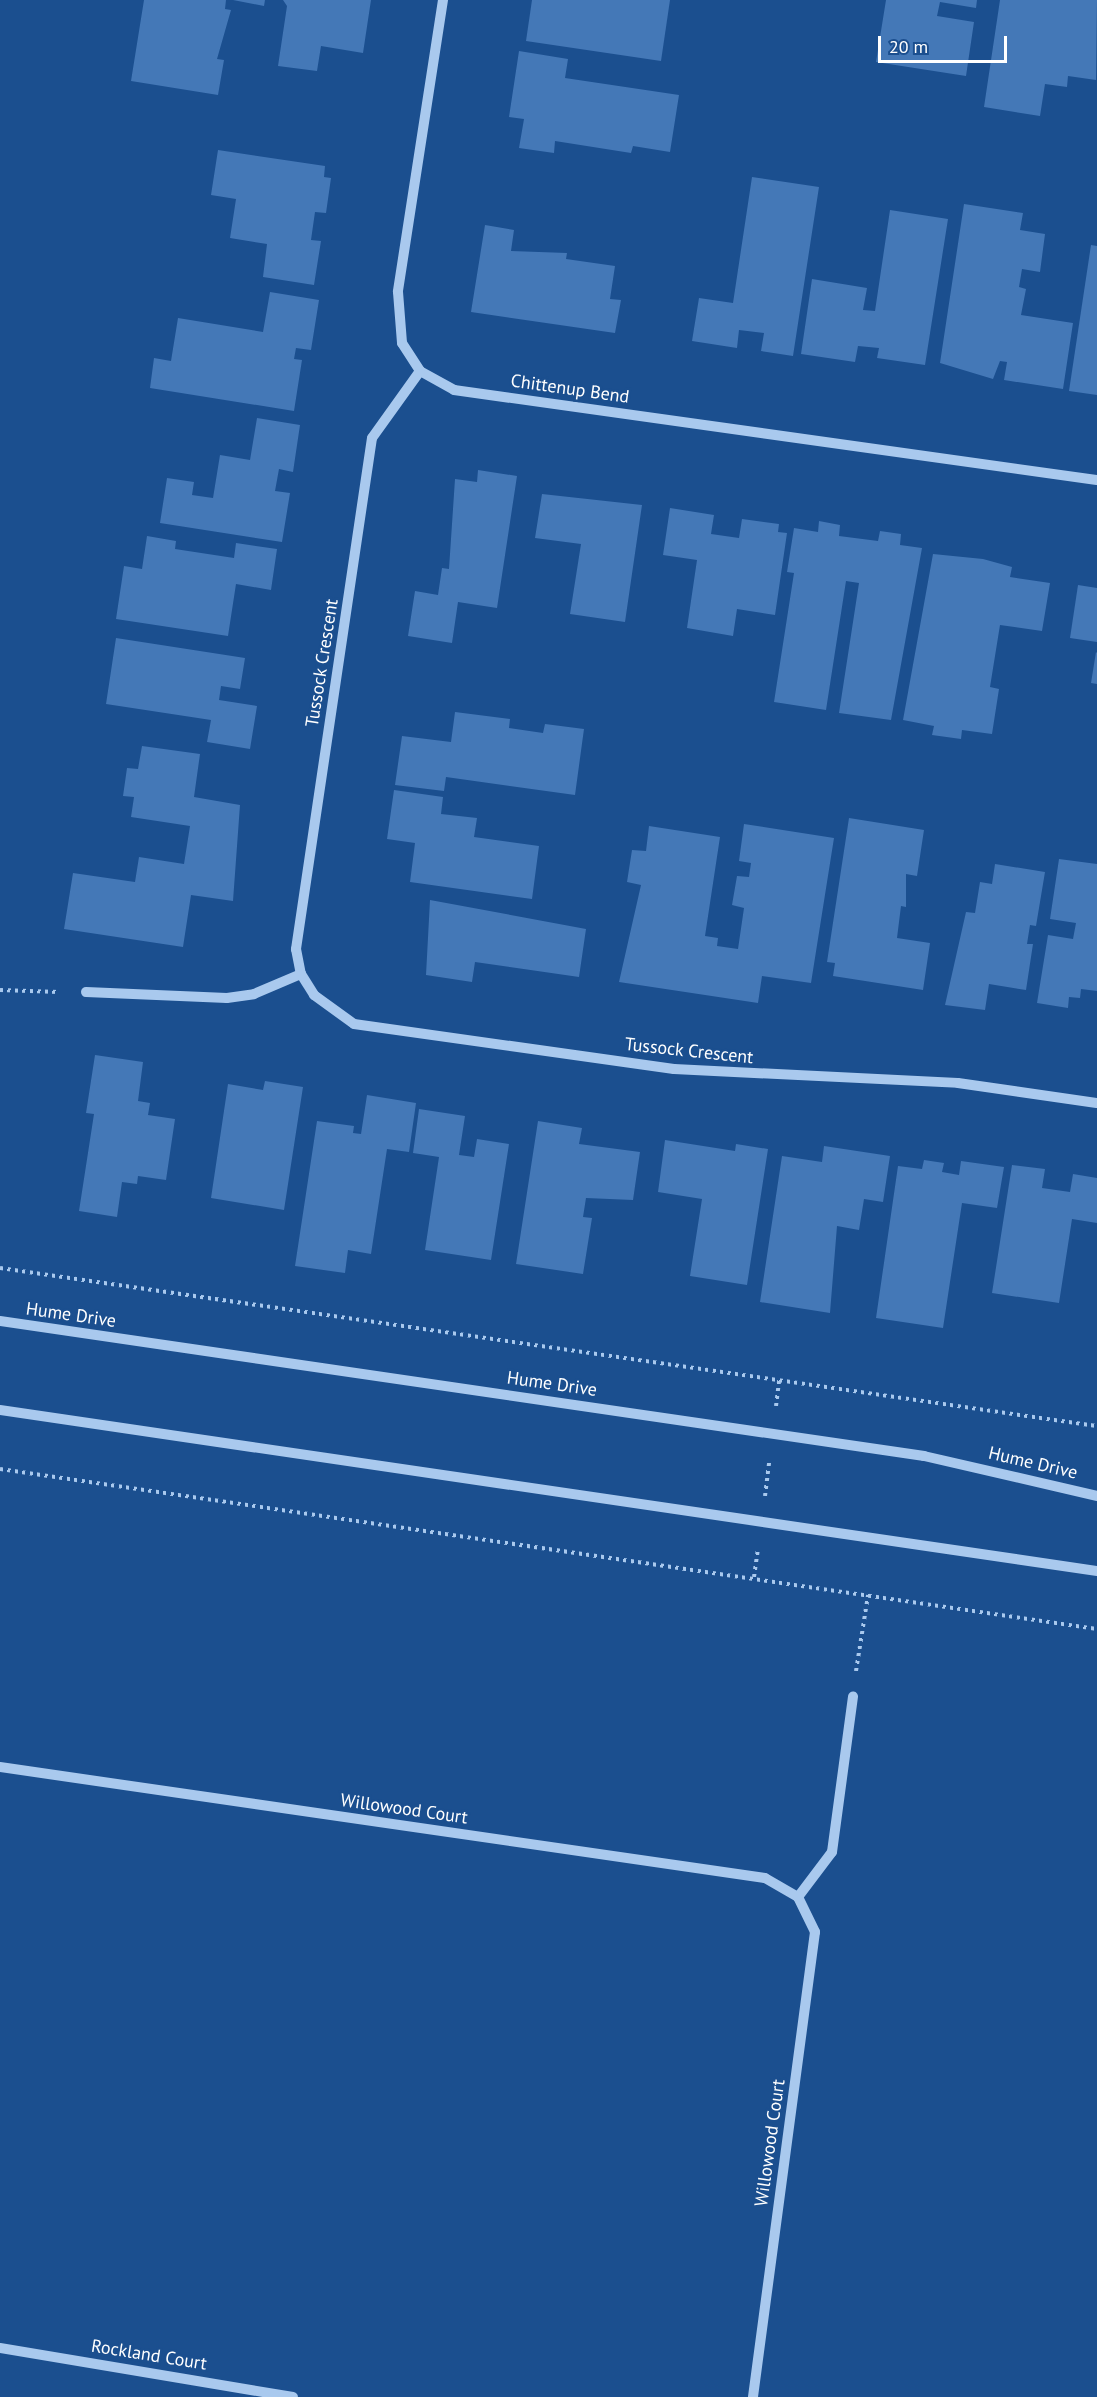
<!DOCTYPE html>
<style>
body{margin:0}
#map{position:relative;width:1097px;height:2397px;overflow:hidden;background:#1b4f8f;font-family:"PT Sans",sans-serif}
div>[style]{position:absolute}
.building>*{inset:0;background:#4478b7}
.path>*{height:4px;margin-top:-2px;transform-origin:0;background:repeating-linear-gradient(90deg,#a9c9ee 0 3px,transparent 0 7.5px)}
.minor>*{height:10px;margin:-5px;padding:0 5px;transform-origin:5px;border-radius:5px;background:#a9c9ee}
span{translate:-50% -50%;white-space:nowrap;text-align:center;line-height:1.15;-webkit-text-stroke:5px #1b4f8f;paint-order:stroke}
.street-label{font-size:18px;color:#fff}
.scale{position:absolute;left:878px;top:36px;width:129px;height:27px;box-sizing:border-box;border:3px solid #fff;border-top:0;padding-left:8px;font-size:18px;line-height:21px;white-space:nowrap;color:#fff;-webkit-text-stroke:4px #1b4f8f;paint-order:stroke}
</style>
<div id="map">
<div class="building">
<div style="clip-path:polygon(144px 0,226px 0,225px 9px,231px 10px,217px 59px,224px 60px,218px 95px,131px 81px)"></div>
<div style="clip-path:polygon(233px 0,265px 0,264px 6px)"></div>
<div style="clip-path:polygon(283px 0,371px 0,363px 53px,321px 46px,317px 71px,278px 66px,287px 6px)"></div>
<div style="clip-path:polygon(532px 0,670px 0,661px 61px,526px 41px)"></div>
<div style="clip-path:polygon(886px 0,977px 0,976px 8px,940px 2px,937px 16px,974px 22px,966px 76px,876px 62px)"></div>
<div style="clip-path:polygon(1000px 0,1097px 0,1096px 80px,1068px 76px,1067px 87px,1045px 84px,1040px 116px,984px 107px)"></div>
<div style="clip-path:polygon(519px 51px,568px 59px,565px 78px,679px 95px,670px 152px,633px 146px,631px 153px,555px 141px,554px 153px,519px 148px,524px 119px,509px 117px)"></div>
<div style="clip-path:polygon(218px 150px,325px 166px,324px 177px,331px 178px,326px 213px,315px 212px,311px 240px,321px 241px,314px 285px,263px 277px,267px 244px,230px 238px,236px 199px,211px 195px)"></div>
<div style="clip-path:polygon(752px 177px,819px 187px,793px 356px,761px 351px,764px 333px,739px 330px,737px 348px,692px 341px,699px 298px,733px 303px)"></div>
<div style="clip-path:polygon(964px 204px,1023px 213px,1020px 230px,1045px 234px,1040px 272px,1022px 269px,1019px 287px,1026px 289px,1021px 315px,1073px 323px,1063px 389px,1004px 380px,1007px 362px,1000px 361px,993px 379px,940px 363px)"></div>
<div style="clip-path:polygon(890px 210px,948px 219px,925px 365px,877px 358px,879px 348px,858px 346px,855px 362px,801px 354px,812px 279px,867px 288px,863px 310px,875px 311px)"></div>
<div style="clip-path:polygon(485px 225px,514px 230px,511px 251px,567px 253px,566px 259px,615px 266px,610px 299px,621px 300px,615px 333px,471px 312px)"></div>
<div style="clip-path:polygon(1091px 245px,1097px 246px,1097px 395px,1069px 391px)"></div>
<div style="clip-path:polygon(270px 292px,319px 300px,311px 350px,296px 348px,294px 359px,302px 360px,294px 411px,150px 388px,154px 358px,171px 361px,178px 318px,263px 332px)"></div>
<div style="clip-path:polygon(257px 418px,300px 425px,293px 472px,279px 469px,275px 491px,290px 493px,282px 542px,160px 523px,167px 478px,194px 482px,192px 495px,213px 498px,220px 455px,250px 460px)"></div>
<div style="clip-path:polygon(478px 470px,517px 476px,497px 608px,458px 602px,452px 643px,408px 636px,415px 591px,438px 595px,442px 568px,449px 569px,455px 479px,477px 482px)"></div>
<div style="clip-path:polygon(542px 494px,642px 505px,625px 622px,570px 614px,581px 544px,535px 538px)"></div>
<div style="clip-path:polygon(670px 508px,714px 515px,711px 534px,739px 538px,742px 519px,779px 524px,778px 532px,787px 533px,775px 615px,737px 609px,733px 636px,687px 628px,697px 560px,663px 555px)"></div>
<div style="clip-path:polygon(819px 521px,840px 525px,839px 536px,878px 541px,880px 531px,901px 534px,900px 545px,922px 548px,891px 720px,839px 713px,859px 583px,846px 581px,826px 710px,774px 702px,794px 573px,787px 572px,794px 528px,818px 532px)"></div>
<div style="clip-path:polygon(147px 536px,176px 541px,175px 549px,234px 558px,236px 543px,277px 549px,271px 590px,236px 584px,228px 636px,116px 619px,124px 566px,142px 569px)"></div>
<div style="clip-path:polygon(933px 554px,983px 559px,1012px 567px,1010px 577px,1050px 583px,1042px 631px,1000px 625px,990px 687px,999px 689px,992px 734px,962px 730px,961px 739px,932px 735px,934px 726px,903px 720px)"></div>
<div style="clip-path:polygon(1078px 585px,1097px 588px,1097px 642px,1070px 638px)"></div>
<div style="clip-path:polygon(116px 638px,245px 658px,240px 689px,221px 686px,219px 700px,257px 706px,250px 749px,207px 742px,211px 720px,106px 704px)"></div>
<div style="clip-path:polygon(1096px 652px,1097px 653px,1097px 684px,1091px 683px)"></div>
<div style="clip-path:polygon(455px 712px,510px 719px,509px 728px,543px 733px,545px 724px,584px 729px,575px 795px,446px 777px,444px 791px,395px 785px,402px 736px,451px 742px)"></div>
<div style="clip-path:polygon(142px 746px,200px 754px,194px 797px,240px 805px,233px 901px,191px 895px,183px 947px,64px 929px,73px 873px,135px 882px,139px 857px,184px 864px,190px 826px,131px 817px,134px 797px,123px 796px,127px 768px,138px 769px)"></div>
<div style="clip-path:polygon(394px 790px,443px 797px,441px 814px,477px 818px,474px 837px,539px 846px,532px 899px,410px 882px,415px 843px,387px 839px)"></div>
<div style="clip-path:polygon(849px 818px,924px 830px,917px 876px,906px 874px,906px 907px,901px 906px,897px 938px,930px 943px,923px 990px,833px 976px,835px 963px,827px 962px)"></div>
<div style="clip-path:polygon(744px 824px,834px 838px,811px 983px,762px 976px,758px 1003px,619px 982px,641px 885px,627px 882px,632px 850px,646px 851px,649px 826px,720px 837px,705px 936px,718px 938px,717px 946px,738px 949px,744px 908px,732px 905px,737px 876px,749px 877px,751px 863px,739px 861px)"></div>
<div style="clip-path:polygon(1059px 859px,1097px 864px,1097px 991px,1081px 989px,1080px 998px,1069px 997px,1068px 1008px,1037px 1003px,1048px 935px,1073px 939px,1076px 923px,1050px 919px)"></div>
<div style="clip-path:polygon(995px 864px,1045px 872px,1036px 926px,1030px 925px,1027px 944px,1033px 944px,1026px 990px,989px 984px,985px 1010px,945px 1005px,966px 912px,975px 913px,980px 882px,992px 884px)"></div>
<div style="clip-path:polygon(430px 900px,586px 929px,579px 977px,475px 962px,472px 982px,426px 975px)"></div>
<div style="clip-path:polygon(95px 1055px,143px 1062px,138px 1101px,150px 1103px,148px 1115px,175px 1119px,166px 1180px,138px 1176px,137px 1184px,122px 1182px,117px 1217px,79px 1211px,94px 1114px,86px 1113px)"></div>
<div style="clip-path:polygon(265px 1081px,303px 1087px,284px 1210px,211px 1198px,228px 1084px,263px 1090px)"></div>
<div style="clip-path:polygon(367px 1095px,416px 1103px,409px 1152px,387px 1149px,371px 1254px,348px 1250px,345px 1273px,295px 1266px,317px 1121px,354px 1126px,353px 1133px,361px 1134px)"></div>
<div style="clip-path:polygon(419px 1109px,465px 1116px,459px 1155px,474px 1157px,477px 1139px,509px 1144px,491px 1260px,425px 1250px,439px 1157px,413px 1153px)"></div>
<div style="clip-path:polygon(538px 1121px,582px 1128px,579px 1144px,640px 1152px,633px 1200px,586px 1198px,583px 1217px,592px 1218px,583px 1274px,516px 1264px)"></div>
<div style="clip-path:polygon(665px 1140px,735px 1151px,736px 1144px,768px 1149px,747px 1285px,690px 1276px,702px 1199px,658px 1192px)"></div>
<div style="clip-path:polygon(824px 1146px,890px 1156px,883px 1202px,864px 1199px,859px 1230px,837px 1226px,830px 1313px,760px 1302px,782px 1156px,822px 1162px)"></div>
<div style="clip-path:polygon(924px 1160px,944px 1163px,942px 1172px,959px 1175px,961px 1161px,1004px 1167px,997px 1208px,962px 1203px,943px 1328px,876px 1318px,898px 1166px,922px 1169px)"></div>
<div style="clip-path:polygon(1012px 1165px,1045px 1169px,1042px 1188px,1070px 1192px,1073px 1174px,1097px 1178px,1097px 1223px,1072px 1219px,1059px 1303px,992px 1293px)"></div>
</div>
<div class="path">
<div style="left:0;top:990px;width:59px;rotate:1.9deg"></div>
<div style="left:0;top:1268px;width:1108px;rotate:8.2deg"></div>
<div style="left:776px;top:1406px;width:26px;rotate:-83deg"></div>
<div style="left:0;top:1469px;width:1109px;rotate:8.3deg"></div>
<div style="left:765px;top:1496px;width:35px;rotate:-83deg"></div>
<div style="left:754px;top:1577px;width:29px;rotate:-82deg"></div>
<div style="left:856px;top:1671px;width:77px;rotate:-81deg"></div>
</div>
<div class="minor">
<div style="left:443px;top:0;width:295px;rotate:98.8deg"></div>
<div style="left:398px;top:292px;width:51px;rotate:85.5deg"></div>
<div style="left:402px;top:343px;width:33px;rotate:57deg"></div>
<div style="left:420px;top:371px;width:39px;rotate:29deg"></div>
<div style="left:454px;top:390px;width:649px;rotate:7.97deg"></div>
<div style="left:420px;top:371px;width:82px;rotate:125.6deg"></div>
<div style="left:372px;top:438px;width:517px;rotate:98.46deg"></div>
<div style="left:296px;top:949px;width:25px;rotate:79deg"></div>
<div style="left:301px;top:974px;width:25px;rotate:58deg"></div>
<div style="left:314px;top:995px;width:49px;rotate:35.9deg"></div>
<div style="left:354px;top:1024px;width:323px;rotate:8deg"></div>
<div style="left:674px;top:1069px;width:284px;rotate:2.8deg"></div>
<div style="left:958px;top:1083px;width:140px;rotate:8.2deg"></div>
<div style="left:86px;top:992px;width:141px;rotate:2.4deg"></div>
<div style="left:227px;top:998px;width:27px;rotate:-8deg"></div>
<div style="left:254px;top:994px;width:51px;rotate:-23.1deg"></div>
<div style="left:0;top:1321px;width:934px;rotate:8.31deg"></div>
<div style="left:924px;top:1456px;width:178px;rotate:13deg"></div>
<div style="left:0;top:1410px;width:1109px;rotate:8.35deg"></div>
<div style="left:0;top:1767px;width:773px;rotate:8.26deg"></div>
<div style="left:765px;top:1878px;width:38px;rotate:30deg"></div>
<div style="left:798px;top:1897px;width:39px;rotate:64deg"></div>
<div style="left:815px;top:1932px;width:469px;rotate:97.6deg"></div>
<div style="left:798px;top:1897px;width:56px;rotate:-52.9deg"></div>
<div style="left:832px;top:1852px;width:157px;rotate:-82.3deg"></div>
<div style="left:0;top:2348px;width:297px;rotate:9.5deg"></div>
</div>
<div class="street-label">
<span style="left:570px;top:389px;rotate:8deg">Chittenup Bend</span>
<span style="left:322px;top:663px;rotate:-81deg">Tussock Crescent</span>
<span style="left:689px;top:1051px;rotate:6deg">Tussock Crescent</span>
<span style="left:71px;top:1315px;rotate:8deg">Hume Drive</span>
<span style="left:552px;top:1384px;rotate:8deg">Hume Drive</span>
<span style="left:1033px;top:1463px;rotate:13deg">Hume Drive</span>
<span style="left:404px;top:1809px;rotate:8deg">Willowood Court</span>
<span style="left:770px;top:2143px;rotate:-82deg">Willowood Court</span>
<span style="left:149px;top:2355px;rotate:9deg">Rockland Court</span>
</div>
<div class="scale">20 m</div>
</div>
